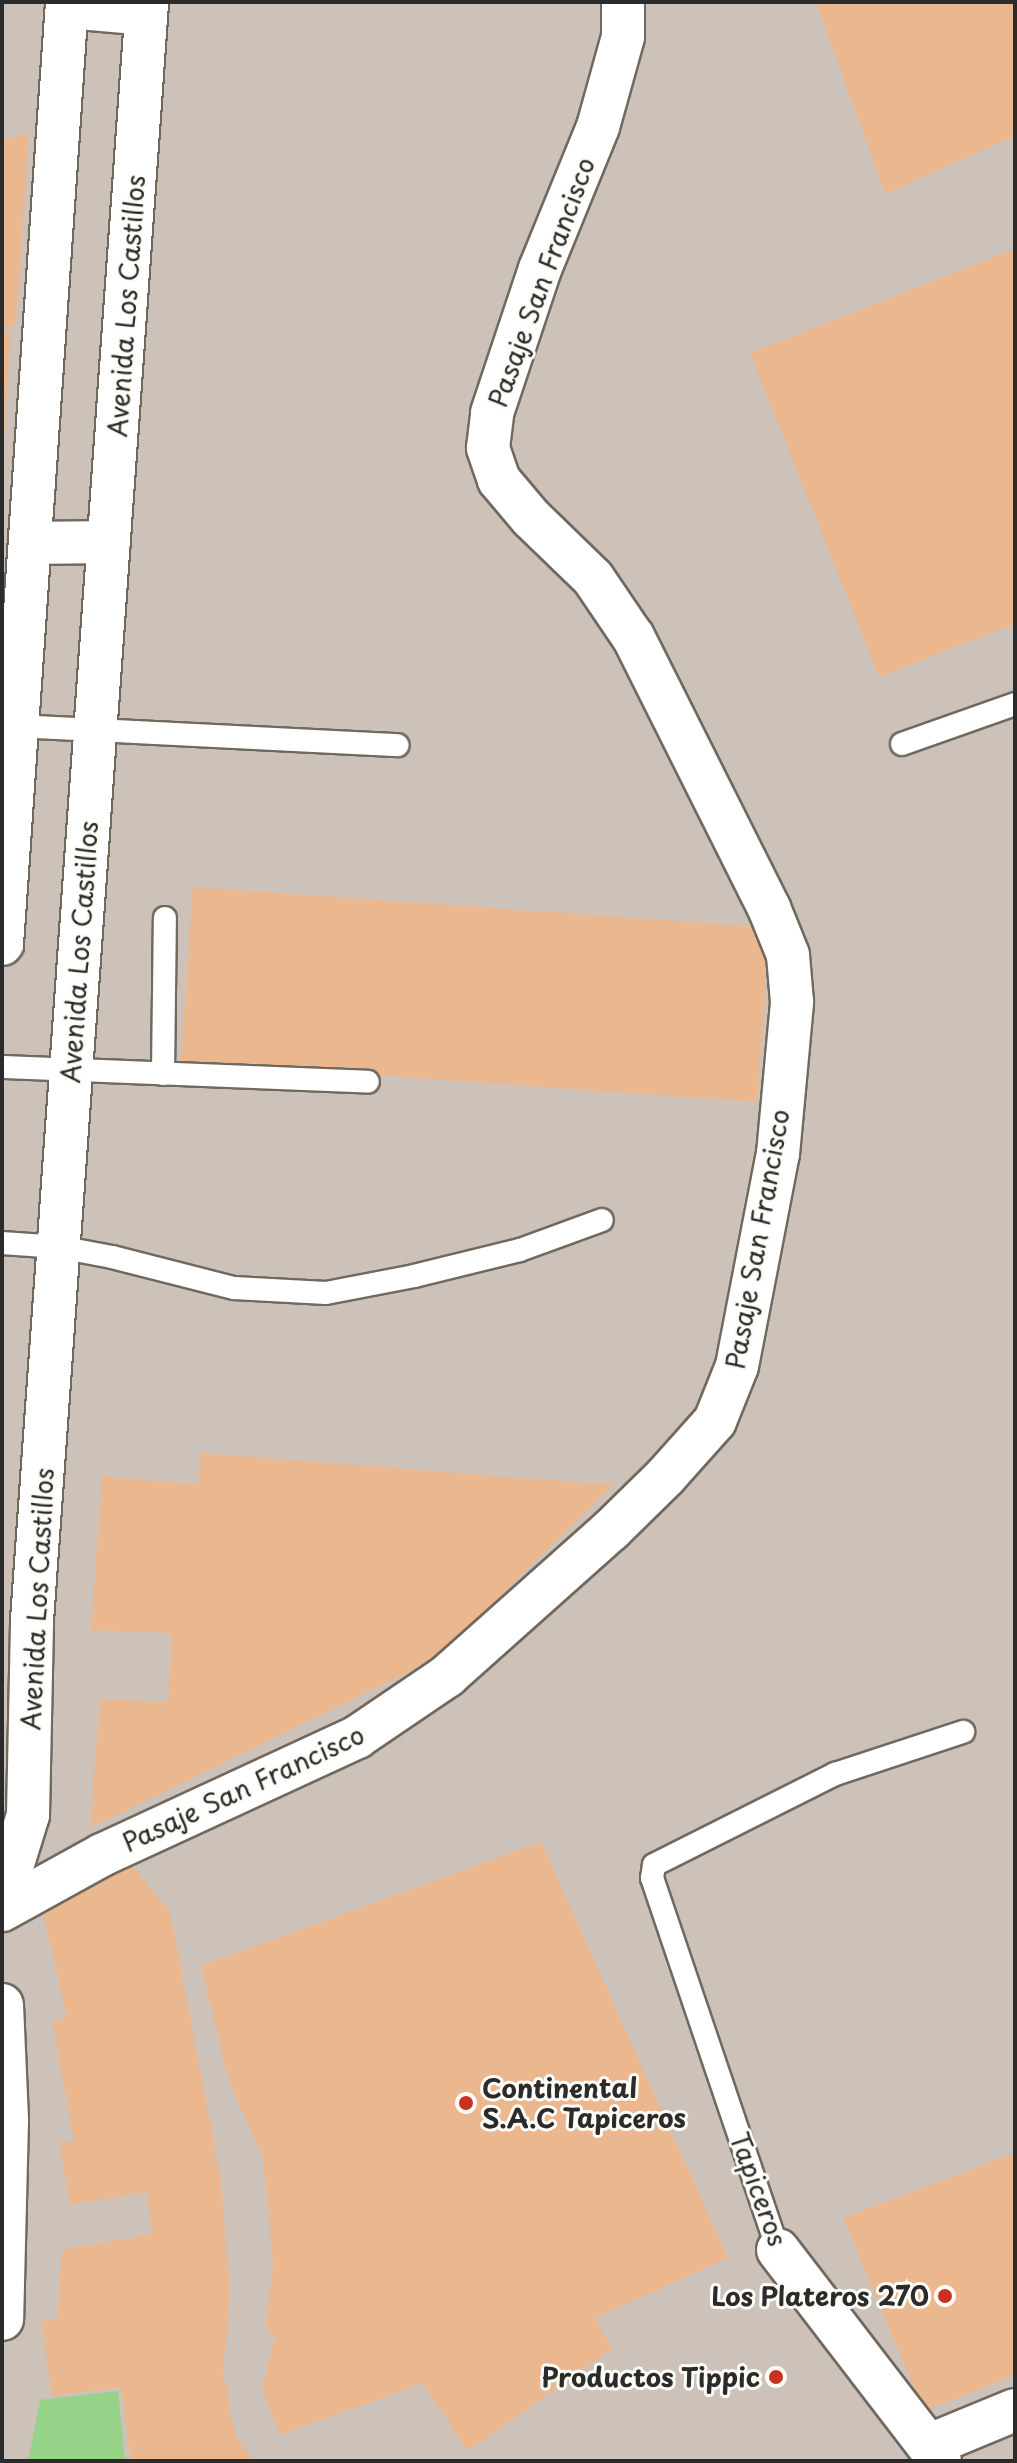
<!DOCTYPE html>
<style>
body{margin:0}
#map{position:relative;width:1017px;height:2463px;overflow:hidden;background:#f4dabd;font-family:"Playpen Sans",sans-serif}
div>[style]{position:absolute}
.industrial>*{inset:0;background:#cdc2b9;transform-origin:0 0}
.green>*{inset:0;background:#96d388}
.building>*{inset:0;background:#ebb78f;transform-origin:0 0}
.roads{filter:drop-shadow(2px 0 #71685e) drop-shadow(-2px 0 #71685e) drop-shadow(0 2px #71685e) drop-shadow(0 -2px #71685e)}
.lane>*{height:22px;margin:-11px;padding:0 11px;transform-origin:11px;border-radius:11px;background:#fff}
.street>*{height:42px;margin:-21px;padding:0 21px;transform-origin:21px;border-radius:21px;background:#fff}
.dots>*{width:22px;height:22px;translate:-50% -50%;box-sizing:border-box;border:4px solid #fdfcf7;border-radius:50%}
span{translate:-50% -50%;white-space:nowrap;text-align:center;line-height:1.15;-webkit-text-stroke:6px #fdfcf7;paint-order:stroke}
.street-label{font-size:26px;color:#2b2b2b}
.poi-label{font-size:26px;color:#2b2b2b;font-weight:700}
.left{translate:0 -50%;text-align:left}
.right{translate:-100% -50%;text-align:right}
.frame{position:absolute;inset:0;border:4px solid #2b2b2b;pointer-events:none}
</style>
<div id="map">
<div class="industrial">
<div style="left:2px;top:2px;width:1013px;height:2459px"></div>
</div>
<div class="green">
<div style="clip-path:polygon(118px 2391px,125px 2461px,28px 2461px,40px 2400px)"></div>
</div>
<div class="building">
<div style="clip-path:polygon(816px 2px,1015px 2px,1015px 136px,885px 194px)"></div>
<div style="clip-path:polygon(29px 133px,16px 325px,2px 329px,2px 140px)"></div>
<div style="clip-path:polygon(1015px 249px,1015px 624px,879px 677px,750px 353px)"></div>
<div style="clip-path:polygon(11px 331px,4px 437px,2px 437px,2px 333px)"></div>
<div style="left:193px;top:887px;width:578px;height:175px;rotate:4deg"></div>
<div style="clip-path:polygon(201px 1453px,613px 1485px,439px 1657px,90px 1828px,100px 1699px,168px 1702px,172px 1633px,91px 1630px,102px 1476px,198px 1485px)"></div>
<div style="clip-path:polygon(541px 1842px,728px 2258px,595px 2318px,612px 2349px,468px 2451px,423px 2383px,280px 2435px,262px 2389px,275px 2338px,266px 2328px,273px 2264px,263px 2157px,229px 2082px,201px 1966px)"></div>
<div style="clip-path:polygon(131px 1865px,170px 1911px,221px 2179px,230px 2293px,223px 2371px,235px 2435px,254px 2461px,131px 2461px,121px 2387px,52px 2396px,41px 2321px,57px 2319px,62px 2250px,153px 2234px,146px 2192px,70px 2205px,59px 2141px,74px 2141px,52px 2020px,67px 2018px,43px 1911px)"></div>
<div style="clip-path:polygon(1015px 2153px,1015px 2375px,924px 2411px,843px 2218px)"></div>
</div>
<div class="roads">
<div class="lane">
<div style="left:17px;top:726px;width:381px;rotate:2.9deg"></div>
<div style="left:902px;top:744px;width:120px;rotate:-19.5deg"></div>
<div style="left:2px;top:1067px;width:366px;rotate:2.3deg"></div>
<div style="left:163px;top:1074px;width:156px;rotate:-89.3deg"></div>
<div style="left:2px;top:1243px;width:57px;rotate:4deg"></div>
<div style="left:59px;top:1247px;width:54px;rotate:10.7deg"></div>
<div style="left:112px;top:1257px;width:126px;rotate:14.3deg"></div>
<div style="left:234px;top:1288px;width:92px;rotate:3.1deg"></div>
<div style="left:326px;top:1293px;width:90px;rotate:-10.9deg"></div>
<div style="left:414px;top:1276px;width:109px;rotate:-13.8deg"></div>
<div style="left:520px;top:1250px;width:87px;rotate:-20.1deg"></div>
<div style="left:778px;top:2250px;width:393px;rotate:-108.7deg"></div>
<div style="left:652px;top:1878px;width:13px;rotate:-81deg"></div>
<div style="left:654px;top:1865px;width:203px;rotate:-26.7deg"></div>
<div style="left:835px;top:1774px;width:135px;rotate:-18.2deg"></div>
</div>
<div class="street">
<div style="left:67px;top:7px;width:79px;rotate:5.1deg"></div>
<div style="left:30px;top:543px;width:79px;rotate:-0.7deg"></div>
<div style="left:2px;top:944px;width:944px;rotate:-86.05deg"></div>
<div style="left:2px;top:1899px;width:88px;rotate:-72.8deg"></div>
<div style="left:28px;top:1815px;width:195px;rotate:-88.8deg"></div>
<div style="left:32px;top:1620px;width:1622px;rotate:-85.93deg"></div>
<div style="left:2px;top:1910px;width:114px;rotate:-28.8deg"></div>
<div style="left:102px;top:1855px;width:281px;rotate:-24.8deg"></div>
<div style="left:357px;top:1737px;width:109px;rotate:-34.1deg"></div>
<div style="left:447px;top:1676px;width:220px;rotate:-41.7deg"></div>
<div style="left:611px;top:1530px;width:76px;rotate:-44.5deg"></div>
<div style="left:665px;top:1477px;width:75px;rotate:-48.2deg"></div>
<div style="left:715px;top:1421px;width:59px;rotate:-68.2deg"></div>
<div style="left:737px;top:1366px;width:216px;rotate:-79.1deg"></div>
<div style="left:778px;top:1154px;width:153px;rotate:-84.7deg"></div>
<div style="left:792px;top:1002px;width:47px;rotate:-94.9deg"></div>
<div style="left:788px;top:955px;width:51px;rotate:-112deg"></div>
<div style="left:769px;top:908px;width:303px;rotate:-116.6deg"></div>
<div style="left:633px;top:637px;width:71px;rotate:-124.1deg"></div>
<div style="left:593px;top:578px;width:86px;rotate:-135.9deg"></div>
<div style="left:531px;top:518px;width:50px;rotate:-130.1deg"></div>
<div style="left:499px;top:480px;width:34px;rotate:-109deg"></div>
<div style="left:488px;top:448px;width:35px;rotate:-83deg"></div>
<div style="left:492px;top:413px;width:152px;rotate:-71.6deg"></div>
<div style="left:540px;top:269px;width:153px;rotate:-67.8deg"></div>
<div style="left:598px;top:127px;width:93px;rotate:-74.5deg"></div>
<div style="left:623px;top:37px;width:35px;rotate:-90deg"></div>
<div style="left:2px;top:2005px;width:115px;rotate:87.5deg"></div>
<div style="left:7px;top:2120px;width:199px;rotate:91.4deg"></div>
<div style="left:778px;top:2250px;width:266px;rotate:52.5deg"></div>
<div style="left:930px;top:2445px;width:92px;rotate:-22.4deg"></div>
</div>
</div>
<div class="dots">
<div style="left:466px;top:2103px;background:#c8321e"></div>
<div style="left:945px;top:2296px;background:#c8321e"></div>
<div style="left:776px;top:2377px;background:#c8321e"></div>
</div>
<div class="street-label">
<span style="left:541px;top:282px;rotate:-70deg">Pasaje San Francisco</span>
<span style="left:126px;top:306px;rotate:-86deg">Avenida Los Castillos</span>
<span style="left:79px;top:952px;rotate:-86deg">Avenida Los Castillos</span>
<span style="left:757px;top:1239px;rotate:-80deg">Pasaje San Francisco</span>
<span style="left:37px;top:1599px;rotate:-87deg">Avenida Los Castillos</span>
<span style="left:243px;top:1788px;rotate:-25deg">Pasaje San Francisco</span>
<span style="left:759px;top:2189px;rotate:70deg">Tapiceros</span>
</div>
<div class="poi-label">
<span class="left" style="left:482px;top:2103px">Continental<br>S.A.C Tapiceros</span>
<span class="right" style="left:929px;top:2296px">Los Plateros 270</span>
<span class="right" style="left:760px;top:2377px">Productos Tippic</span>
</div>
<div class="frame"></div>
</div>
